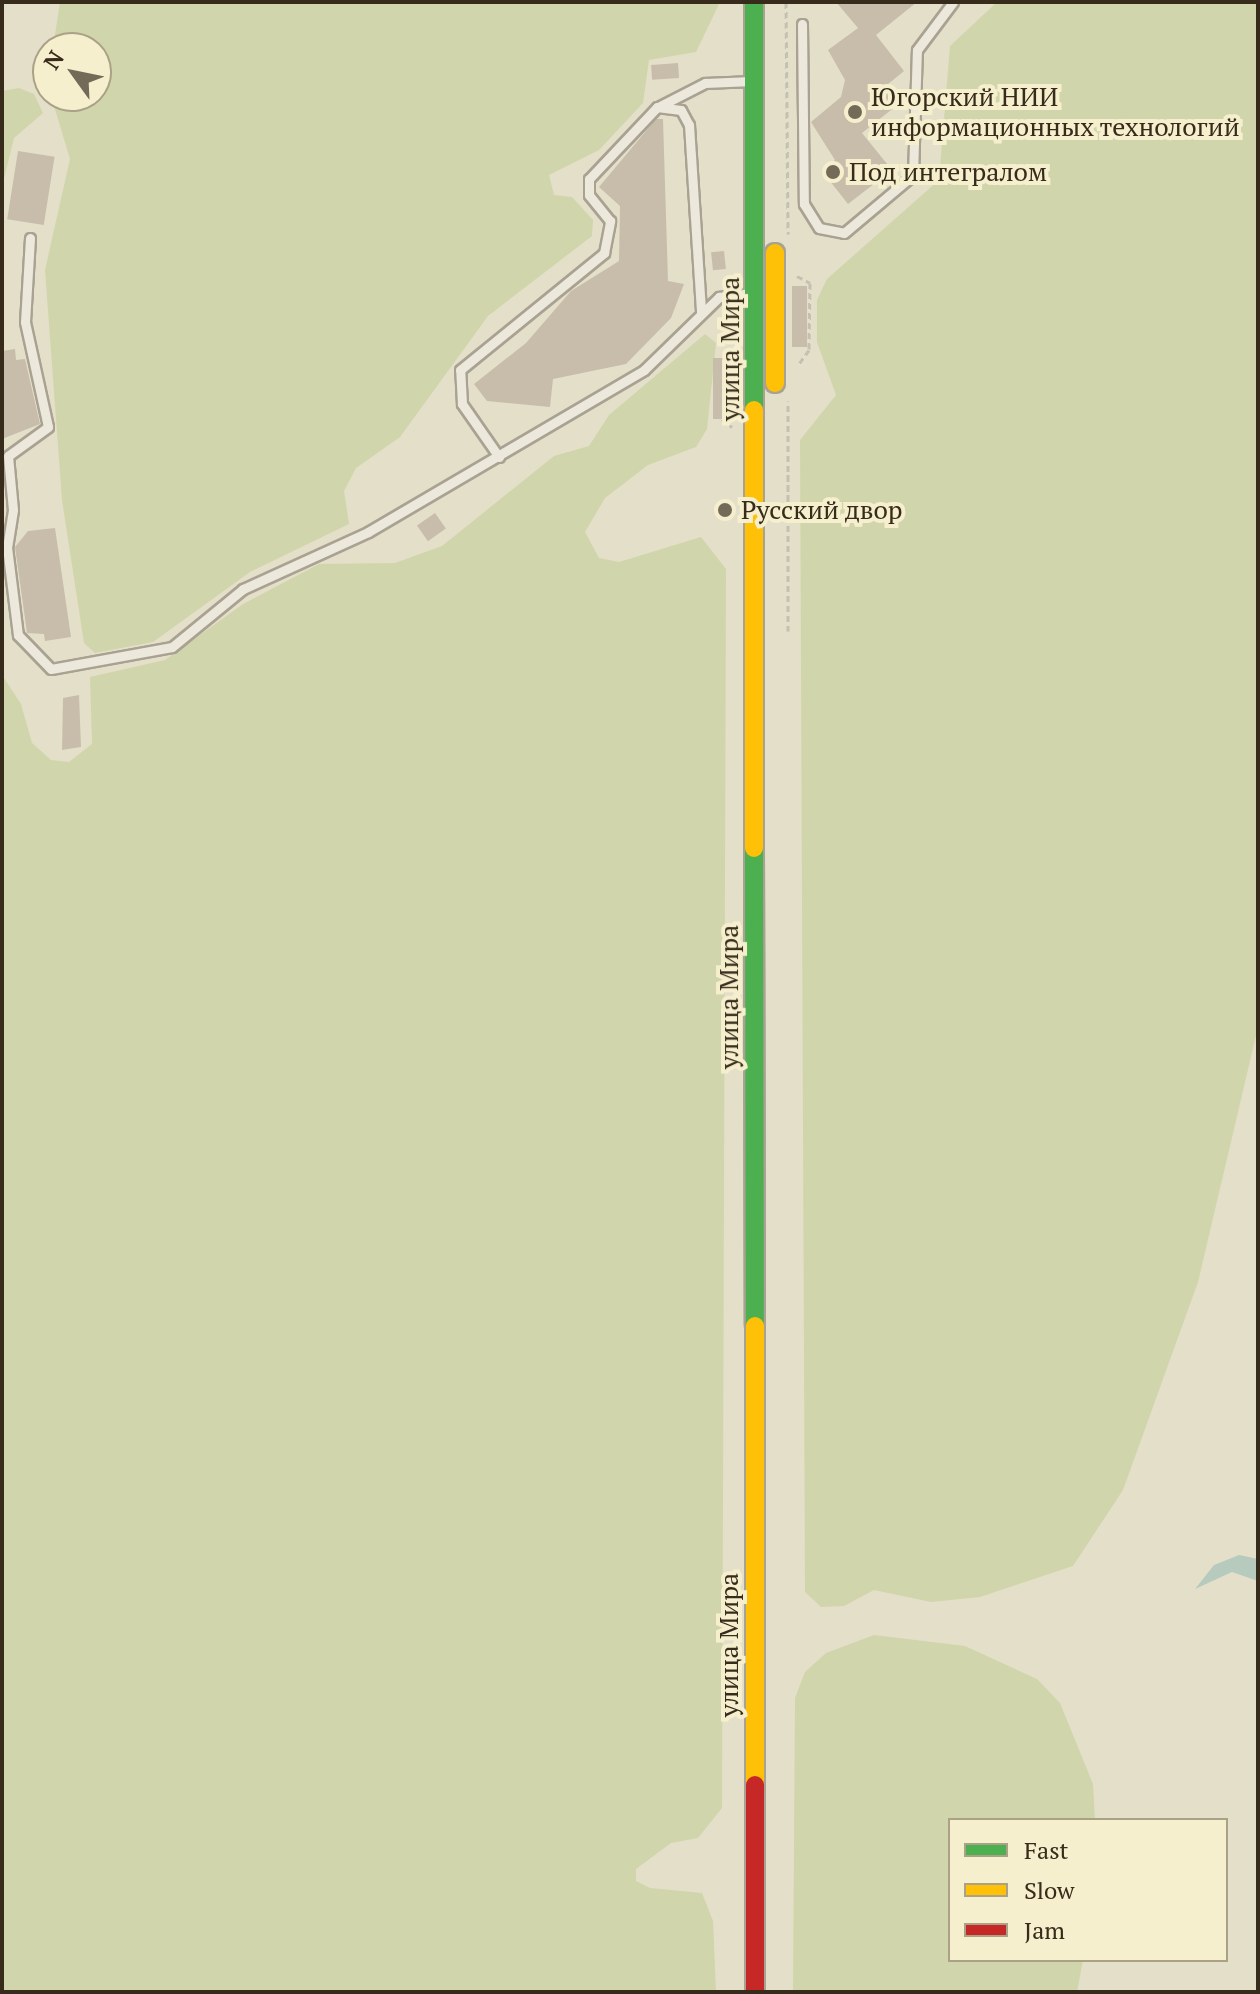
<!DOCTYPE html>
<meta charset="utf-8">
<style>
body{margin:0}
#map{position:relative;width:1260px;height:1994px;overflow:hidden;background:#e4dfc9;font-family:"PT Serif",serif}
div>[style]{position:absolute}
.green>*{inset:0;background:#d1d5ab}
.water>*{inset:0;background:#b6cabe}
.building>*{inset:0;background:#c8bdaa;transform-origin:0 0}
.path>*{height:3px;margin-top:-1.5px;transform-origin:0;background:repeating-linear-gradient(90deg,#c4c0b2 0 6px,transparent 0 10px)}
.roads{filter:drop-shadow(2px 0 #a9a293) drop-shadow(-2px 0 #a9a293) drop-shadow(0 2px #a9a293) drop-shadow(0 -2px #a9a293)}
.lane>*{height:9px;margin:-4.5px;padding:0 4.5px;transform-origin:4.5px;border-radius:4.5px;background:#ece8db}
.fast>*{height:18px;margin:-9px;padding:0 9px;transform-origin:9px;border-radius:9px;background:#4caf50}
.slow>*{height:18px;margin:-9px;padding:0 9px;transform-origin:9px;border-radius:9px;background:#ffc107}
.jam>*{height:18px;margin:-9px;padding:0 9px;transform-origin:9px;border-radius:9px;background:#c62828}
.dots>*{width:22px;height:22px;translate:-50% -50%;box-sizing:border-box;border:4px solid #f6efce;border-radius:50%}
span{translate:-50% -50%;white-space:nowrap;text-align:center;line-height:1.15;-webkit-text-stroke:8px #f6efce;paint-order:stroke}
.poi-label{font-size:26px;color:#372b1b}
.left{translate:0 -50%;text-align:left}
.street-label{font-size:26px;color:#372b1b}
.frame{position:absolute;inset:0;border:4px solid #372b1b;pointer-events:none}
.legend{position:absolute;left:948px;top:1818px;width:280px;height:144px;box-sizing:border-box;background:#f6efce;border:2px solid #aaa186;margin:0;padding:10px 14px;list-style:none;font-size:24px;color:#372b1b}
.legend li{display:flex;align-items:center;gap:16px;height:40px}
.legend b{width:40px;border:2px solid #aaa186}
.north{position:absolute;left:32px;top:32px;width:80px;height:80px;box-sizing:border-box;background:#f6efce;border:2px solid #aaa186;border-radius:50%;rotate:303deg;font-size:22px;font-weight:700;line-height:32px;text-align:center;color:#372b1b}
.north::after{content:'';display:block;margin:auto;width:28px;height:36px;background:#746a58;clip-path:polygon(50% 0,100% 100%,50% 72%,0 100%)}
</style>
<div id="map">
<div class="green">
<div style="clip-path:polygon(60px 2px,720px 2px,696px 52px,649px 60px,643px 103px,599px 150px,549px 175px,554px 195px,572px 197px,593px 220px,592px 236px,488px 316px,400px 437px,356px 468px,344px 491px,349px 524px,250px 572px,153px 642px,95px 653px,84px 643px,62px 500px,45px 270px,70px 159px,51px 96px,96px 96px,96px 48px,53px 48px)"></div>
<div style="clip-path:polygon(997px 2px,1258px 2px,1258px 1027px,1198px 1282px,1123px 1490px,1073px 1566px,980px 1597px,931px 1602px,874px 1590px,844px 1606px,821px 1607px,805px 1592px,800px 440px,836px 395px,817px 342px,817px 300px,827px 279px,939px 180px,950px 46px)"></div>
<div style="clip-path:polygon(19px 88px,34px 94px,43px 113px,14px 138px,2px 187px,2px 91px)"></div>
<div style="clip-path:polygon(705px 334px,716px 343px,707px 429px,696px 447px,648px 465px,605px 498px,585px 532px,599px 558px,619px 562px,701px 537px,726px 569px,722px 1808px,698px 1838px,671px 1843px,636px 1869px,636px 1881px,650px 1888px,702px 1893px,713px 1921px,716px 1992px,2px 1992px,2px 675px,21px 704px,32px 743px,51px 760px,69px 762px,92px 744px,90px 677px,165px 660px,243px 604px,319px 564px,395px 563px,442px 546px,554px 456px,589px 446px,609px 415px)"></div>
<div style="clip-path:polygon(874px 1635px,965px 1646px,1037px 1679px,1060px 1703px,1093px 1784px,1095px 1820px,950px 1820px,950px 1960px,1083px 1960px,1077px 1992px,793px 1992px,795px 1698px,805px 1672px,826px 1653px)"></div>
</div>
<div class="water">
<div style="clip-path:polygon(1239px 1555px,1258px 1559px,1258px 1581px,1232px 1572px,1195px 1589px,1214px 1565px)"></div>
</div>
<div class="building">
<div style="clip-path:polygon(836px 2px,917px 2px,876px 35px,904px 71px,887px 85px,901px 102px,862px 133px,892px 170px,848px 204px,822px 171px,835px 160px,811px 122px,841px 97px,845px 80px,828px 50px,858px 28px)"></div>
<div style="left:678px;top:63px;width:15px;height:27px;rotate:86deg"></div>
<div style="clip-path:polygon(656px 119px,663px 119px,668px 281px,684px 284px,671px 318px,626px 364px,553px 379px,550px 407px,487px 401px,474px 384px,526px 343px,571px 291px,619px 261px,620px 206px,599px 187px)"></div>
<div style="left:18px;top:151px;width:37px;height:69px;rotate:9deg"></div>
<div style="left:724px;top:251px;width:18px;height:13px;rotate:84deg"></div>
<div style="left:792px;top:286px;width:15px;height:61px"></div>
<div style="clip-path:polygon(15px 349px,16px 360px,25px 359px,40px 424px,2px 439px,2px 351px)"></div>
<div style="left:713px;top:358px;width:20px;height:61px"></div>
<div style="left:435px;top:513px;width:19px;height:22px;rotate:55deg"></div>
<div style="clip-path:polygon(55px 528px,71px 637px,45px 641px,44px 634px,27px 633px,15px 547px,28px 531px)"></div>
<div style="clip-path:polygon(79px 695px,81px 747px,62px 750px,63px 698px)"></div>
</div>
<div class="path">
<div style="left:786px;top:2px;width:232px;rotate:89.5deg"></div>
<div style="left:797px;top:276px;width:15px;rotate:28deg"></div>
<div style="left:810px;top:283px;width:67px;rotate:90.9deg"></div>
<div style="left:809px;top:350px;width:19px;rotate:126deg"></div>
<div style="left:722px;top:373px;width:46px;rotate:90deg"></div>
<div style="left:722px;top:419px;width:13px;rotate:39deg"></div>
<div style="left:788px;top:631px;width:230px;rotate:-90deg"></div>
</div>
<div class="roads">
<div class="lane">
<div style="left:802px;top:24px;width:180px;rotate:89.4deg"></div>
<div style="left:804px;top:204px;width:28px;rotate:58deg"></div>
<div style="left:819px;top:228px;width:25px;rotate:11deg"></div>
<div style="left:844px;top:233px;width:90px;rotate:-40deg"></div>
<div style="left:913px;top:175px;width:125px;rotate:-88.2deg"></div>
<div style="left:917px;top:50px;width:60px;rotate:-53.1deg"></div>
<div style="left:660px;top:106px;width:51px;rotate:-27.1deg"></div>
<div style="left:705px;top:83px;width:47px;rotate:-2.4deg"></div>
<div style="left:30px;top:238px;width:84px;rotate:93.4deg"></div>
<div style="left:25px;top:322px;width:107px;rotate:77.6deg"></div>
<div style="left:48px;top:427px;width:49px;rotate:144.1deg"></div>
<div style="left:8px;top:456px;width:54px;rotate:84.7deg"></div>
<div style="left:13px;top:510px;width:37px;rotate:99deg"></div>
<div style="left:7px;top:547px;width:89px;rotate:82.9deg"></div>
<div style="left:18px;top:635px;width:47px;rotate:45.9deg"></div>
<div style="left:51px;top:669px;width:123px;rotate:-10.3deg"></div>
<div style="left:172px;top:647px;width:92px;rotate:-39.2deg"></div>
<div style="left:243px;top:589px;width:137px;rotate:-24.5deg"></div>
<div style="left:368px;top:532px;width:320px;rotate:-30.4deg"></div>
<div style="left:644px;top:370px;width:105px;rotate:-44.2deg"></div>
<div style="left:719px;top:297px;width:33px;rotate:-7deg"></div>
<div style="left:499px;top:457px;width:65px;rotate:-124.9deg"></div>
<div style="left:462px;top:404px;width:34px;rotate:-93deg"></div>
<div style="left:460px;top:370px;width:186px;rotate:-39.1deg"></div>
<div style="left:604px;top:253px;width:33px;rotate:-79deg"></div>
<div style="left:610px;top:221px;width:33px;rotate:-129deg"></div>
<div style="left:589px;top:195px;width:16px;rotate:-90deg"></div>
<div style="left:589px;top:179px;width:99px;rotate:-46.6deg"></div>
<div style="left:657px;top:107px;width:24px;rotate:7deg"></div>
<div style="left:681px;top:110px;width:17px;rotate:62deg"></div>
<div style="left:689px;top:125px;width:187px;rotate:86.3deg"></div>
</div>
<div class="fast">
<div style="left:754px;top:2px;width:408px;rotate:90deg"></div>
<div style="left:754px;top:848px;width:478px;rotate:89.9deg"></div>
</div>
<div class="slow">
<div style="left:775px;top:253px;width:130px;rotate:90deg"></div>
<div style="left:754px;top:410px;width:438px;rotate:90deg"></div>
<div style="left:755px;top:1326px;width:459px;rotate:90deg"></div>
</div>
<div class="jam">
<div style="left:755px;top:1785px;width:207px;rotate:90deg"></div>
</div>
</div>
<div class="dots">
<div style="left:855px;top:112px;background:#746a58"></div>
<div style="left:833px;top:172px;background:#746a58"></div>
<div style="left:725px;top:510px;background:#746a58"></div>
</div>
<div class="poi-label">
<span class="left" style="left:871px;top:112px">Югорский НИИ<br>информационных технологий</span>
<span class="left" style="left:849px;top:172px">Под интегралом</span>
<span class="left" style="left:741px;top:510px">Русский двор</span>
</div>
<div class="street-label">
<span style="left:730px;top:349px;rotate:-90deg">улица Мира</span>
<span style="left:729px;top:997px;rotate:-90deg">улица Мира</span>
<span style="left:729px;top:1645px;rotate:-90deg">улица Мира</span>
</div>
<div class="frame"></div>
<ul class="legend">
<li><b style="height:10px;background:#4caf50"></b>Fast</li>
<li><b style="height:10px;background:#ffc107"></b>Slow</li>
<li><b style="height:10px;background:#c62828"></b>Jam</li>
</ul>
<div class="north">N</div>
</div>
